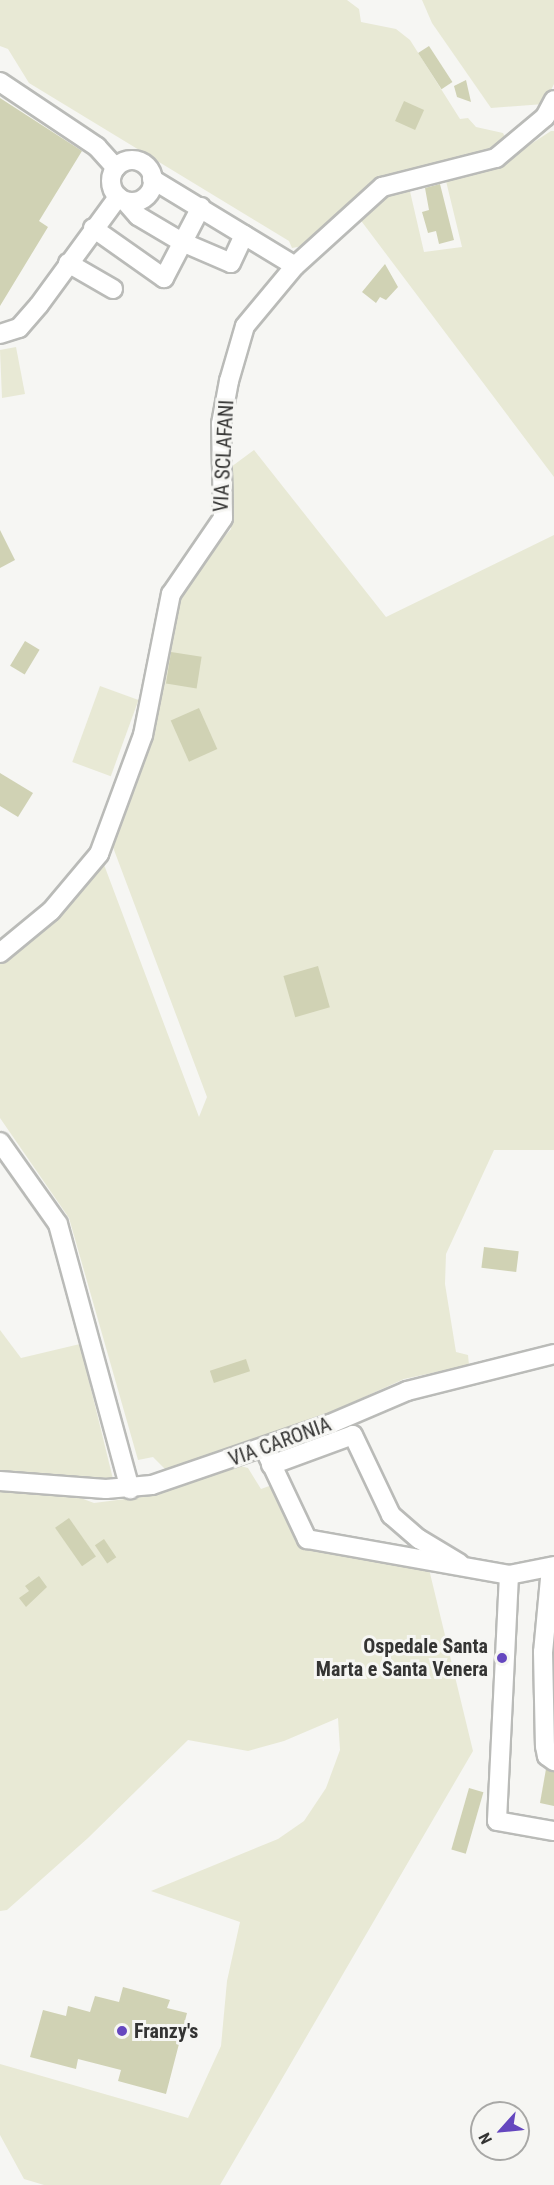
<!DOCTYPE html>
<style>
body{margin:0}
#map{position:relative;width:554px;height:2185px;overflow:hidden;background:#f6f6f3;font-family:"Roboto Condensed",sans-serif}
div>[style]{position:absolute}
.green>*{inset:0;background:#e8e9d5;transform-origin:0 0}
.building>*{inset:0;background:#d0d2b4;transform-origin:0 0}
.roads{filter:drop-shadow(2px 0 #babbb8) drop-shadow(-2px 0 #babbb8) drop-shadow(0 2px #babbb8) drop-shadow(0 -2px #babbb8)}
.minor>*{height:18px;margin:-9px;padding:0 9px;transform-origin:9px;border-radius:9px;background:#fff}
.minor>.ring{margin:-9px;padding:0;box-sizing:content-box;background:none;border:18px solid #fff;border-radius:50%}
.dots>*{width:16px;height:16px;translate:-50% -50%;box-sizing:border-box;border:3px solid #f6f6f3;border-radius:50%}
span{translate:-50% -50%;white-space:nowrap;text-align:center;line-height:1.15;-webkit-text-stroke:6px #f6f6f3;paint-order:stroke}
.street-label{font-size:20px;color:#343433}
.poi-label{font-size:20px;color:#343433;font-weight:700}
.right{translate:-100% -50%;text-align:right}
.left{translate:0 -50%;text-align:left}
.north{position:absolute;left:470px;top:2101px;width:60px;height:60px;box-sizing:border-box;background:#f6f6f3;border:2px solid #a8a8a6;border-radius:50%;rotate:243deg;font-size:16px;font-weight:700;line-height:24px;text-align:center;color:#343433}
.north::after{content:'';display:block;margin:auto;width:21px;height:27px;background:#6547bf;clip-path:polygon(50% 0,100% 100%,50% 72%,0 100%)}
</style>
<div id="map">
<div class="green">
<div style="clip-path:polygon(0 0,347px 0,359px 9px,361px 22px,396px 29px,410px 40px,460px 119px,468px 118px,476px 127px,503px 133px,507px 141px,494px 151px,381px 181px,303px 246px,292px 248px,289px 241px,29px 83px,8px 49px,0 46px)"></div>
<div style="clip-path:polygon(422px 0,554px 0,554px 84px,544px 104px,491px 108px,432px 23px)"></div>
<div style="clip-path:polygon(551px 131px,554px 131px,554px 477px,359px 218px,397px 189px,409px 187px,424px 252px,462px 247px,446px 181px,492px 169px)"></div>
<div style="clip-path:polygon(16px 347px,25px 394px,2px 398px,0 350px)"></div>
<div style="clip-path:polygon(254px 450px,386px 617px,554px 535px,554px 1150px,494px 1150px,446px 1254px,445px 1284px,456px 1352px,468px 1355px,469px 1365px,404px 1379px,298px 1427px,166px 1470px,153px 1457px,138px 1460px,69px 1218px,0 1118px,0 964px,86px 886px,103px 862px,199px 1117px,207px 1097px,111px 842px,178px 604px,192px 574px,231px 529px,231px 467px)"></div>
<div style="left:100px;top:686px;width:41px;height:81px;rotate:20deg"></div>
<div style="clip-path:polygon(0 1330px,21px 1358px,80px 1344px,113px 1479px,0 1473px)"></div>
<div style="clip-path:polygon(237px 1465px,248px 1468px,261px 1489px,272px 1485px,303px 1545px,428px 1565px,473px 1751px,220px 2185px,44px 2185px,24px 2179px,0 2135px,0 2064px,188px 2118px,221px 2046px,227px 1981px,240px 1922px,151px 1891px,278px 1839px,304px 1821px,326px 1788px,340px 1750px,338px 1718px,284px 1741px,248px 1751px,188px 1740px,88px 1838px,7px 1910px,0 1911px,0 1489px,78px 1497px,94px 1503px,141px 1497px)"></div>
</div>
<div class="building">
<div style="left:429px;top:46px;width:43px;height:13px;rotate:57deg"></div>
<div style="clip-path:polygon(466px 80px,471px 102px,457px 97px,454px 86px)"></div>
<div style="clip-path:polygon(0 98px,82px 151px,39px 221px,48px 227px,0 306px)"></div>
<div style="left:404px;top:101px;width:22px;height:22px;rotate:24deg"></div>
<div style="clip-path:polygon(440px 184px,454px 240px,439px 244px,436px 231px,428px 233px,422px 212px,429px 210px,425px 188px)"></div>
<div style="clip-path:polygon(385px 264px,398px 287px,386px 300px,380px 297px,376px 303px,362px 292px)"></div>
<div style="clip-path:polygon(0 530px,15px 560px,0 568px)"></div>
<div style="left:25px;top:641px;width:17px;height:29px;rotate:31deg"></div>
<div style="left:171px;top:652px;width:31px;height:32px;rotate:9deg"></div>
<div style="left:199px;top:708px;width:45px;height:31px;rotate:66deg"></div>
<div style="clip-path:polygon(0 773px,33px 793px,18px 817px,0 806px)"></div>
<div style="left:318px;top:966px;width:43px;height:36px;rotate:74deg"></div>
<div style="left:484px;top:1247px;width:35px;height:21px;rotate:7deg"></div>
<div style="left:246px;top:1359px;width:13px;height:38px;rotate:72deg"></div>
<div style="left:69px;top:1518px;width:47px;height:17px;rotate:55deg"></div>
<div style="left:104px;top:1539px;width:22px;height:11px;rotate:56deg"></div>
<div style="clip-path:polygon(39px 1576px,47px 1587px,26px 1607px,19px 1598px,29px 1591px,25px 1586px)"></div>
<div style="clip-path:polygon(546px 1769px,554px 1772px,554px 1806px,540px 1803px)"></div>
<div style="left:469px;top:1788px;width:15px;height:64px;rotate:16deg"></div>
<div style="clip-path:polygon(123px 1987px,170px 2000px,167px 2008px,187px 2013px,166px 2094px,118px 2081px,121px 2070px,78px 2059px,76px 2069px,30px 2057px,43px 2010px,66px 2016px,68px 2006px,90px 2012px,95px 1996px,119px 2002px)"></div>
</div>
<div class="roads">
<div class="minor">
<div style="left:0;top:82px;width:117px;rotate:33.8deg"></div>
<div style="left:97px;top:147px;width:28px;rotate:48deg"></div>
<div class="ring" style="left:111px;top:160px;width:24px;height:24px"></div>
<div style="left:152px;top:179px;width:167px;rotate:31.3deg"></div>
<div style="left:125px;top:201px;width:20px;rotate:49deg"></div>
<div style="left:138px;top:216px;width:51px;rotate:30.6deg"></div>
<div style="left:182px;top:242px;width:53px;rotate:23.2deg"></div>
<div style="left:231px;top:263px;width:31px;rotate:-65deg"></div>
<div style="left:93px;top:228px;width:87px;rotate:35.2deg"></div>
<div style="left:164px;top:278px;width:80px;rotate:-62.5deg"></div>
<div style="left:68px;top:263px;width:52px;rotate:30deg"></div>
<div style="left:0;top:334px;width:20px;rotate:-18deg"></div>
<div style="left:19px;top:328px;width:30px;rotate:-49deg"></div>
<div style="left:39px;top:305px;width:134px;rotate:-53.8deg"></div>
<div style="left:0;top:953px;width:66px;rotate:-39.5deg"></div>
<div style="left:51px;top:911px;width:75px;rotate:-49.9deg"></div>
<div style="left:99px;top:854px;width:127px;rotate:-69.7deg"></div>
<div style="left:143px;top:735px;width:144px;rotate:-78.8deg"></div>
<div style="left:171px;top:594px;width:92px;rotate:-55.6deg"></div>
<div style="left:223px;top:518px;width:94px;rotate:-91.2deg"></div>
<div style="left:221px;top:424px;width:44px;rotate:-79.5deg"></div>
<div style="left:229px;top:381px;width:57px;rotate:-73.8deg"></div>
<div style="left:245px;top:326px;width:78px;rotate:-50.2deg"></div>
<div style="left:295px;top:266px;width:118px;rotate:-42.2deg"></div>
<div style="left:382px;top:187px;width:118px;rotate:-14.3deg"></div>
<div style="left:496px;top:158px;width:64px;rotate:-39.9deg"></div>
<div style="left:545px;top:117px;width:19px;rotate:-62deg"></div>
<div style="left:0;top:1142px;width:100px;rotate:54.7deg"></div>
<div style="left:58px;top:1224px;width:275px;rotate:74.8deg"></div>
<div style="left:264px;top:1448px;width:101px;rotate:64.7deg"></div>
<div style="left:307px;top:1539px;width:205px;rotate:10.1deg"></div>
<div style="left:509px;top:1575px;width:46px;rotate:-11.3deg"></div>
<div style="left:271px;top:1465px;width:87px;rotate:-20.1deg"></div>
<div style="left:353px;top:1435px;width:89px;rotate:64.6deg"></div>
<div style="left:391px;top:1515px;width:37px;rotate:41deg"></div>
<div style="left:419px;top:1539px;width:47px;rotate:31deg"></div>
<div style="left:0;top:1481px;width:106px;rotate:4.3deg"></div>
<div style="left:106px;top:1489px;width:46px;rotate:-5deg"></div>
<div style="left:152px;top:1485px;width:188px;rotate:-18.9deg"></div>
<div style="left:330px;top:1424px;width:84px;rotate:-23.2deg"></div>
<div style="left:407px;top:1391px;width:152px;rotate:-14.1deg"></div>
<div style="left:551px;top:1568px;width:84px;rotate:95.4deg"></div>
<div style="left:543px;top:1652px;width:94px;rotate:88.8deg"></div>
<div style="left:545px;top:1746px;width:10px;rotate:79deg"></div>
<div style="left:547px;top:1756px;width:9px;rotate:36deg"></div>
<div style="left:509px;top:1575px;width:246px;rotate:92.8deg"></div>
<div style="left:497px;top:1821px;width:58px;rotate:10deg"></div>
</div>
</div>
<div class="dots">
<div style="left:502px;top:1658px;background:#6547bf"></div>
<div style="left:122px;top:2031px;background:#6547bf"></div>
</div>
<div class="street-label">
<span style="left:224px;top:456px;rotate:-87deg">VIA SCLAFANI</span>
<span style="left:280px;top:1442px;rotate:-20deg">VIA CARONIA</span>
</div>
<div class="poi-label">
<span class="right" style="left:488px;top:1658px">Ospedale Santa<br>Marta e Santa Venera</span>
<span class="left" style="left:134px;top:2031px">Franzy's</span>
</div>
<div class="north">N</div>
</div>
